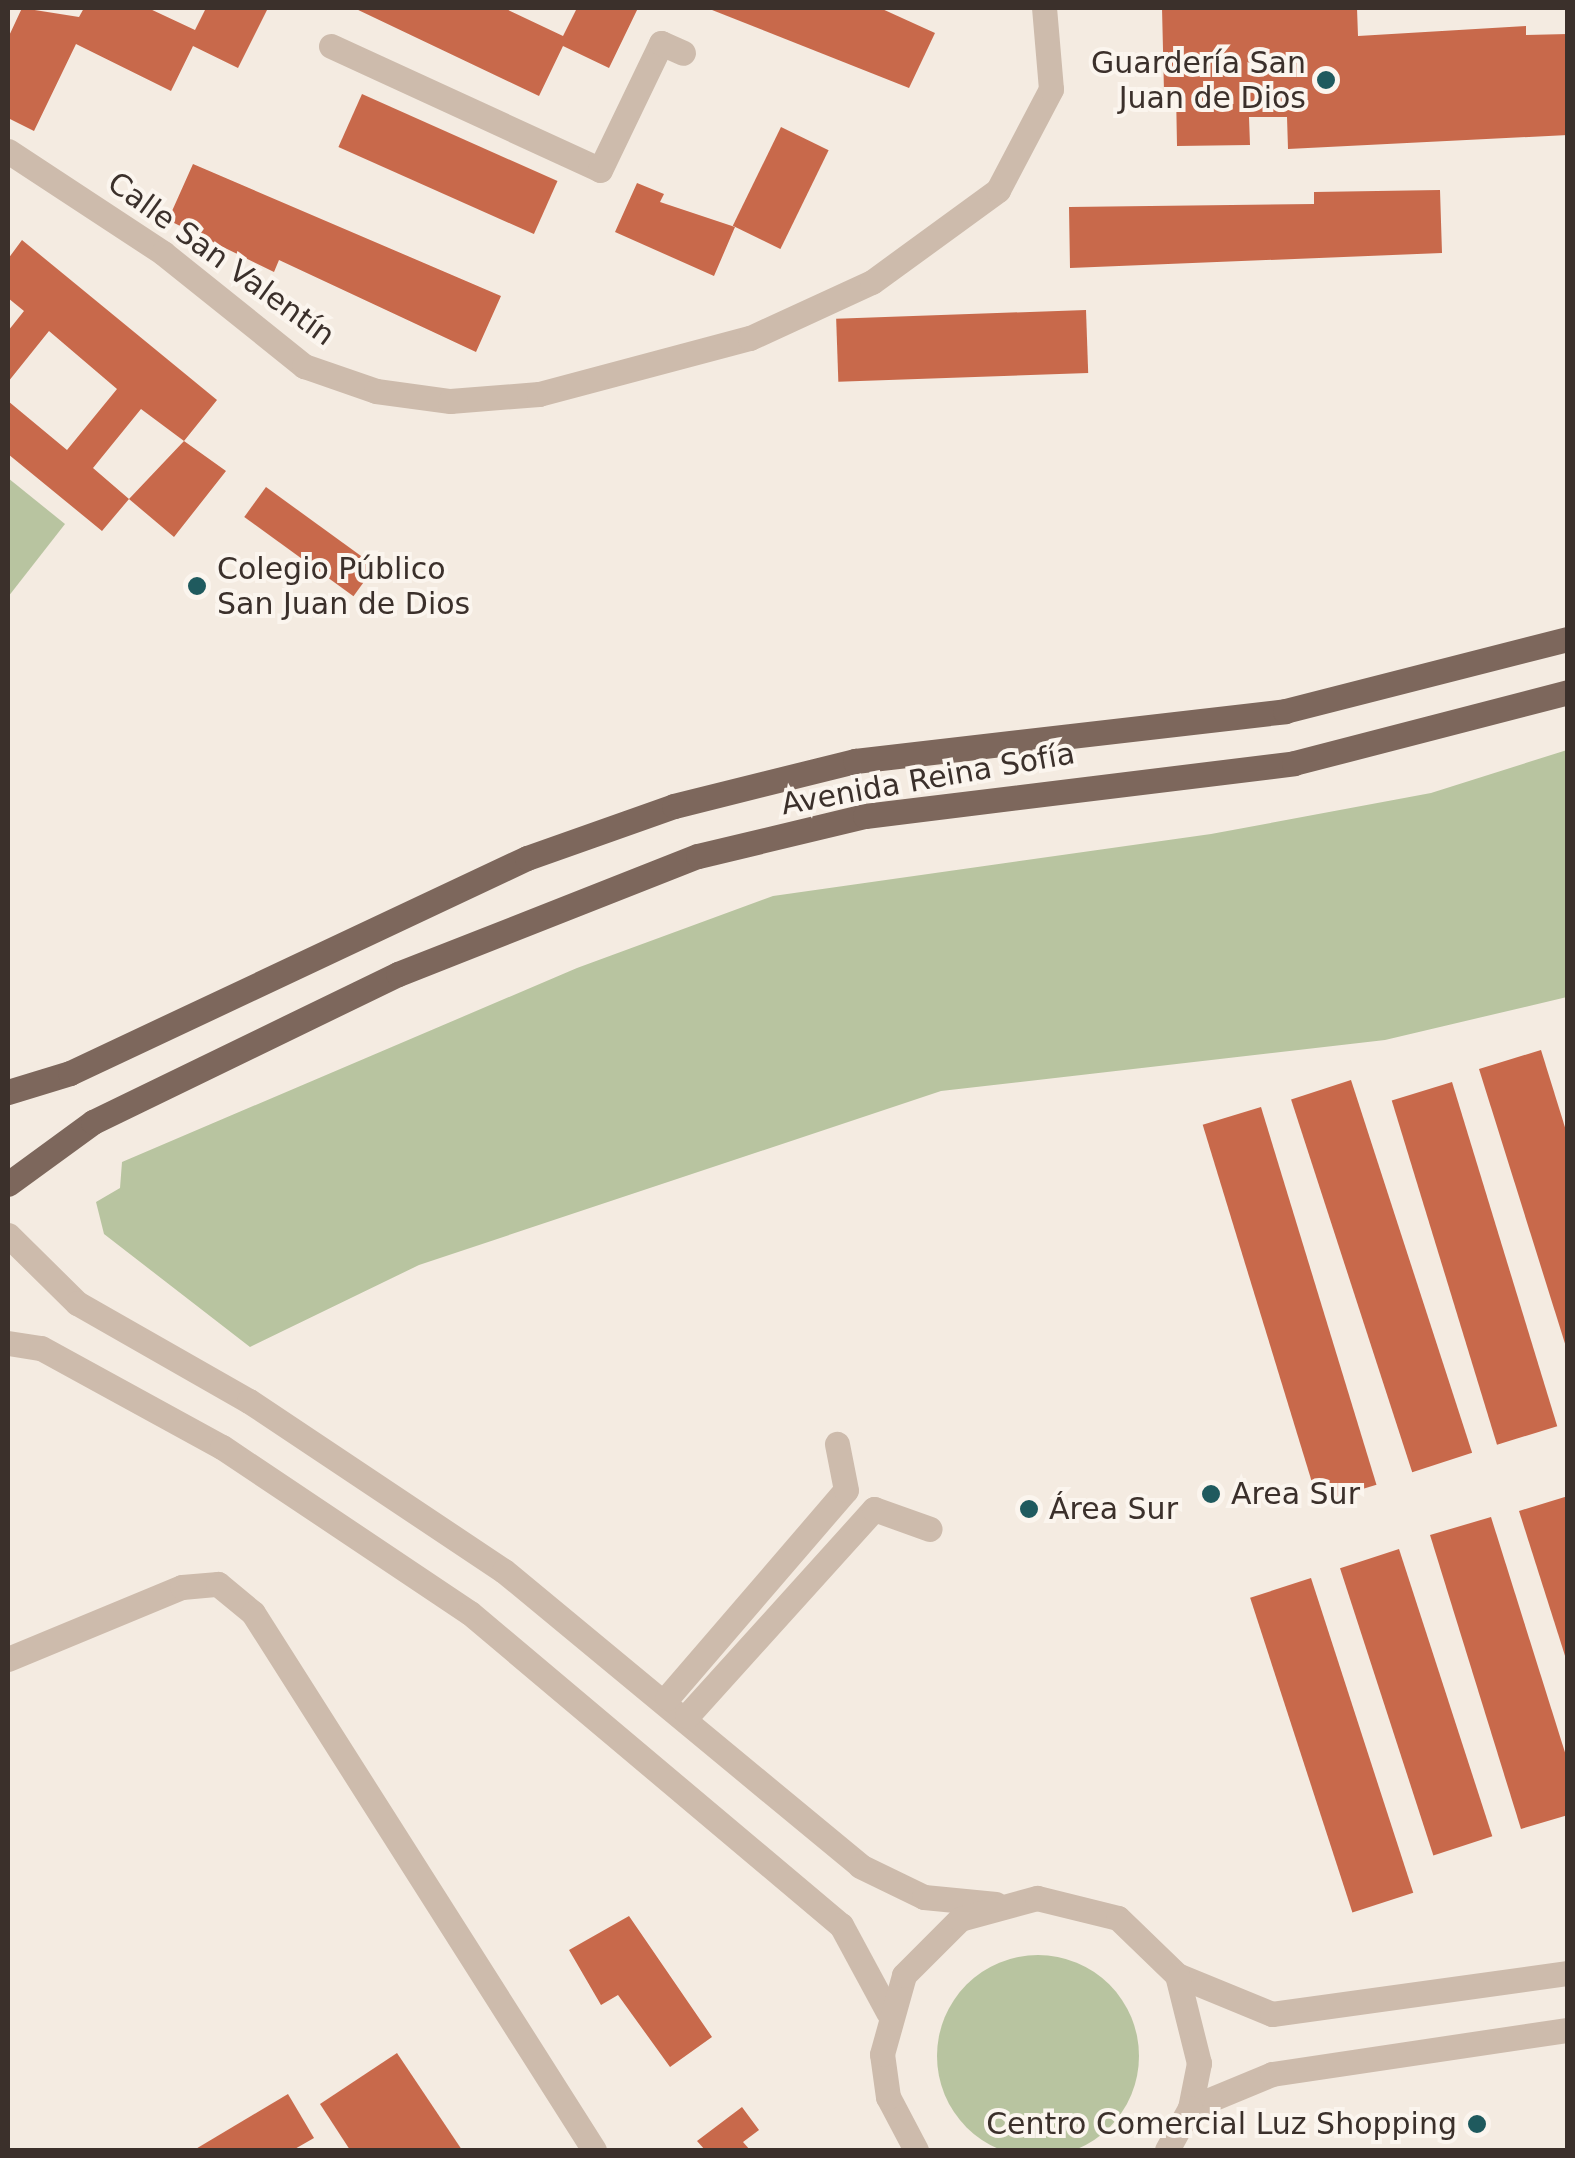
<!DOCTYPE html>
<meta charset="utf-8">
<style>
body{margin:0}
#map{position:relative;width:1575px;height:2158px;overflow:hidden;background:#f4ebe1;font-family:"DejaVu Sans",sans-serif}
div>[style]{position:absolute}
.green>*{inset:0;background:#b8c4a0}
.round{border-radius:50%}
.building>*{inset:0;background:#c8694b;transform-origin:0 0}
.minor>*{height:25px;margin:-12.5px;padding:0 12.5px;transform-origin:12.5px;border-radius:12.5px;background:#cdbbac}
.major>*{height:25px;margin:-12.5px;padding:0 12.5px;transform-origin:12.5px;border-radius:12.5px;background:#7d675c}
.dots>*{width:28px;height:28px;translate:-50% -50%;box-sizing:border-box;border:5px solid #fbf5ee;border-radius:50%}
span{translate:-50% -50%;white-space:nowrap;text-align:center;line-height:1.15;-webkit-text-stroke:8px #fbf5ee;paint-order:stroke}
.poi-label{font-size:30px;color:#3b302b}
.right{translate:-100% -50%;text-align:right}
.left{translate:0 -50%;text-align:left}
.street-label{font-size:30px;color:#3b302b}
.frame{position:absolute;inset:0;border:10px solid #3b302b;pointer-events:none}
</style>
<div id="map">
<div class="green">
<div style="clip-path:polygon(8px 478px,65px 524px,8px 597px)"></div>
<div style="clip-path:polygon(1567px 750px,1567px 997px,1385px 1040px,941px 1091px,419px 1265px,250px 1347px,104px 1234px,96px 1202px,120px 1188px,122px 1162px,577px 968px,773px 896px,1211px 834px,1431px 793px)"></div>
<div class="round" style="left:937px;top:1955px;width:202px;height:202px"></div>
</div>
<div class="building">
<div style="clip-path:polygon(22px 8px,79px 17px,84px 8px,148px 8px,195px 30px,206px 8px,268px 8px,238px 68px,193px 46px,171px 91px,76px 44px,34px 131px,8px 118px,8px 38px)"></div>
<div style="clip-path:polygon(354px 8px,504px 8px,563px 36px,577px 8px,638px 8px,609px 68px,563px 46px,539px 96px)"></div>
<div style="clip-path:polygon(707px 8px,880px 8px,935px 33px,909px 88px)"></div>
<div style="clip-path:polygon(1162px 8px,1357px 8px,1358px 36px,1526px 26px,1526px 35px,1568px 34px,1568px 135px,1288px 149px,1287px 117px,1249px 117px,1250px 145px,1177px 146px,1176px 91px,1164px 92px)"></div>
<div style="left:362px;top:94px;width:214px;height:58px;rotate:24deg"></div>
<div style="left:781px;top:127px;width:53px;height:110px;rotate:26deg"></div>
<div style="clip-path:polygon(193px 164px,501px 296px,476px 352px,279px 260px,274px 272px,168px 220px)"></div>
<div style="clip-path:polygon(637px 183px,664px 194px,660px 202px,735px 227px,714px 276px,615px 232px)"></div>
<div style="clip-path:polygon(1440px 190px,1442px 253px,1070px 268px,1069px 207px,1314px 204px,1314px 192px)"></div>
<div style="clip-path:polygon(22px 240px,217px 400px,184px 441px,226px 471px,174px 537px,129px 499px,184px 441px,141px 409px,93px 468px,129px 499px,102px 531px,8px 454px,8px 401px,67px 450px,117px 389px,49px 331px,8px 382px,8px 331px,24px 311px,8px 298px,8px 259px)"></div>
<div style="left:1086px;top:310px;width:63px;height:250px;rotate:88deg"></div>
<div style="left:266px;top:487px;width:135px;height:37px;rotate:36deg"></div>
<div style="clip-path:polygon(1541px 1050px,1568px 1137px,1567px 1350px,1479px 1069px)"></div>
<div style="left:1351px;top:1080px;width:392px;height:63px;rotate:72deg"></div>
<div style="left:1452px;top:1082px;width:360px;height:63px;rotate:73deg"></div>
<div style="left:1261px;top:1107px;width:395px;height:61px;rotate:73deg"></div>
<div style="clip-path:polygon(1568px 1496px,1568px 1662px,1567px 1662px,1519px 1511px)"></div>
<div style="clip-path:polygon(1491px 1517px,1568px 1762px,1568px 1815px,1521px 1829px,1430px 1535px)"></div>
<div style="left:1399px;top:1549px;width:302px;height:62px;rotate:72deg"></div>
<div style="left:1311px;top:1578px;width:331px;height:64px;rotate:72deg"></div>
<div style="clip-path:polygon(629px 1916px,712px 2037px,670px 2067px,618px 1995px,601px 2005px,569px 1950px)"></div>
<div style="clip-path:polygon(397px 2053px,462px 2150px,350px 2150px,320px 2104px)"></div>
<div style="clip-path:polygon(288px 2094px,314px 2138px,293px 2150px,194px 2150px)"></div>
<div style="clip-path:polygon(742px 2107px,759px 2130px,743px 2142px,750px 2150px,705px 2150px,697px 2141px)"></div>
</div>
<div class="minor">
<div style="left:331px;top:46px;width:296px;rotate:24.7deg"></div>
<div style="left:600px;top:170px;width:141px;rotate:-64.3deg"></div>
<div style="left:661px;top:43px;width:24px;rotate:24deg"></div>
<div style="left:8px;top:151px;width:186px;rotate:33.3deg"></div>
<div style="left:163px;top:253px;width:181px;rotate:38.7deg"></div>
<div style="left:304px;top:366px;width:76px;rotate:19.1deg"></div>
<div style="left:376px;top:391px;width:75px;rotate:7.7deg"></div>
<div style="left:450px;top:401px;width:89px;rotate:-4.5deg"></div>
<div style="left:539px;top:394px;width:218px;rotate:-14.9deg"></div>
<div style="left:750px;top:338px;width:134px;rotate:-24.7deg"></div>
<div style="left:872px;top:282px;width:156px;rotate:-36.1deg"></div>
<div style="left:998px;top:190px;width:114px;rotate:-62.3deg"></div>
<div style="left:1051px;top:89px;width:81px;rotate:-94.9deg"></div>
<div style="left:8px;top:1235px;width:97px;rotate:44.6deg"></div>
<div style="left:77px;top:1303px;width:198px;rotate:29.7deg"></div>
<div style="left:249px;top:1401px;width:306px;rotate:33.7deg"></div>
<div style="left:504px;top:1571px;width:462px;rotate:39.6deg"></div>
<div style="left:860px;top:1866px;width:71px;rotate:25.8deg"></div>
<div style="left:924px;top:1897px;width:72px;rotate:5.6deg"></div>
<div style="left:8px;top:1343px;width:33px;rotate:9deg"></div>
<div style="left:41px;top:1348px;width:206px;rotate:28.7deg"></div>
<div style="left:222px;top:1447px;width:298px;rotate:33.8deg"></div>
<div style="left:470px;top:1613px;width:485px;rotate:40.1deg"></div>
<div style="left:841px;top:1925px;width:99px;rotate:61.6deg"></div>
<div style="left:8px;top:1659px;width:188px;rotate:-22.5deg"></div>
<div style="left:182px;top:1587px;width:36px;rotate:-5deg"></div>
<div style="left:218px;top:1584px;width:45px;rotate:39.6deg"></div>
<div style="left:253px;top:1613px;width:636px;rotate:57.58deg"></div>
<div style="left:667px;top:1698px;width:274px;rotate:-49.3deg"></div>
<div style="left:846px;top:1490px;width:47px;rotate:-101.1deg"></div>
<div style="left:687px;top:1716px;width:279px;rotate:-47.9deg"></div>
<div style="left:874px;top:1509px;width:59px;rotate:19.7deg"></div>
<div style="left:1177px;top:1975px;width:103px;rotate:22.3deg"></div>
<div style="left:1272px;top:2014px;width:299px;rotate:-7.9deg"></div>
<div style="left:1190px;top:2108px;width:89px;rotate:-22.5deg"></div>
<div style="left:1272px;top:2074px;width:299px;rotate:-8.5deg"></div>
<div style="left:916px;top:2150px;width:60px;rotate:-117.8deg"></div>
<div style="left:888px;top:2097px;width:43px;rotate:-97.9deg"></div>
<div style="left:882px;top:2054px;width:82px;rotate:-74.4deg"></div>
<div style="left:904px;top:1975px;width:79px;rotate:-45deg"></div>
<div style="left:960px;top:1919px;width:80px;rotate:-15.3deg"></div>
<div style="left:1037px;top:1898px;width:83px;rotate:13.9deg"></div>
<div style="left:1118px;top:1918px;width:82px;rotate:44deg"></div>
<div style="left:1177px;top:1975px;width:91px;rotate:76deg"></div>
<div style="left:1199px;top:2063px;width:46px;rotate:101.3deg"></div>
<div style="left:1190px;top:2108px;width:48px;rotate:118.7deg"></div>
</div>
<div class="major">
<div style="left:8px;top:1092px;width:65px;rotate:-17deg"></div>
<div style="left:70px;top:1073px;width:505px;rotate:-25.2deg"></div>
<div style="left:527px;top:858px;width:156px;rotate:-19.5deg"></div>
<div style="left:674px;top:806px;width:187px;rotate:-14deg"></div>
<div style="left:855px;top:761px;width:433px;rotate:-6.6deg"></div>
<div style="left:1285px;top:711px;width:292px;rotate:-14.3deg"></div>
<div style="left:8px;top:1184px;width:105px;rotate:-36.1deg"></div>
<div style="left:93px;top:1122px;width:339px;rotate:-25.9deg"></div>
<div style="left:398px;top:974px;width:322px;rotate:-21.5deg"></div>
<div style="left:698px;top:856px;width:172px;rotate:-13.5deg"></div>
<div style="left:865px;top:816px;width:432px;rotate:-7deg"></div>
<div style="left:1294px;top:763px;width:283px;rotate:-14.5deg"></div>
</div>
<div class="dots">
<div style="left:1326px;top:80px;background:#1f5a5e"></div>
<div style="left:197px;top:586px;background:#1f5a5e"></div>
<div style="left:1211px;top:1494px;background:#1f5a5e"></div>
<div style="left:1029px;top:1509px;background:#1f5a5e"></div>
<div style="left:1477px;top:2124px;background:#1f5a5e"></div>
</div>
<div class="poi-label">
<span class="right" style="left:1306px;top:80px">Guardería San<br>Juan de Dios</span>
<span class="left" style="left:217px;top:586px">Colegio Público<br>San Juan de Dios</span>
<span class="left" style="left:1231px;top:1494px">Area Sur</span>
<span class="left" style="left:1049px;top:1509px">Área Sur</span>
<span class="right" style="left:1457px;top:2124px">Centro Comercial Luz Shopping</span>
</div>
<div class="street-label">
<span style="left:221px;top:259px;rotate:36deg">Calle San Valentín</span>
<span style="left:928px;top:779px;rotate:-10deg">Avenida Reina Sofía</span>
</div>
<div class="frame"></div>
</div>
